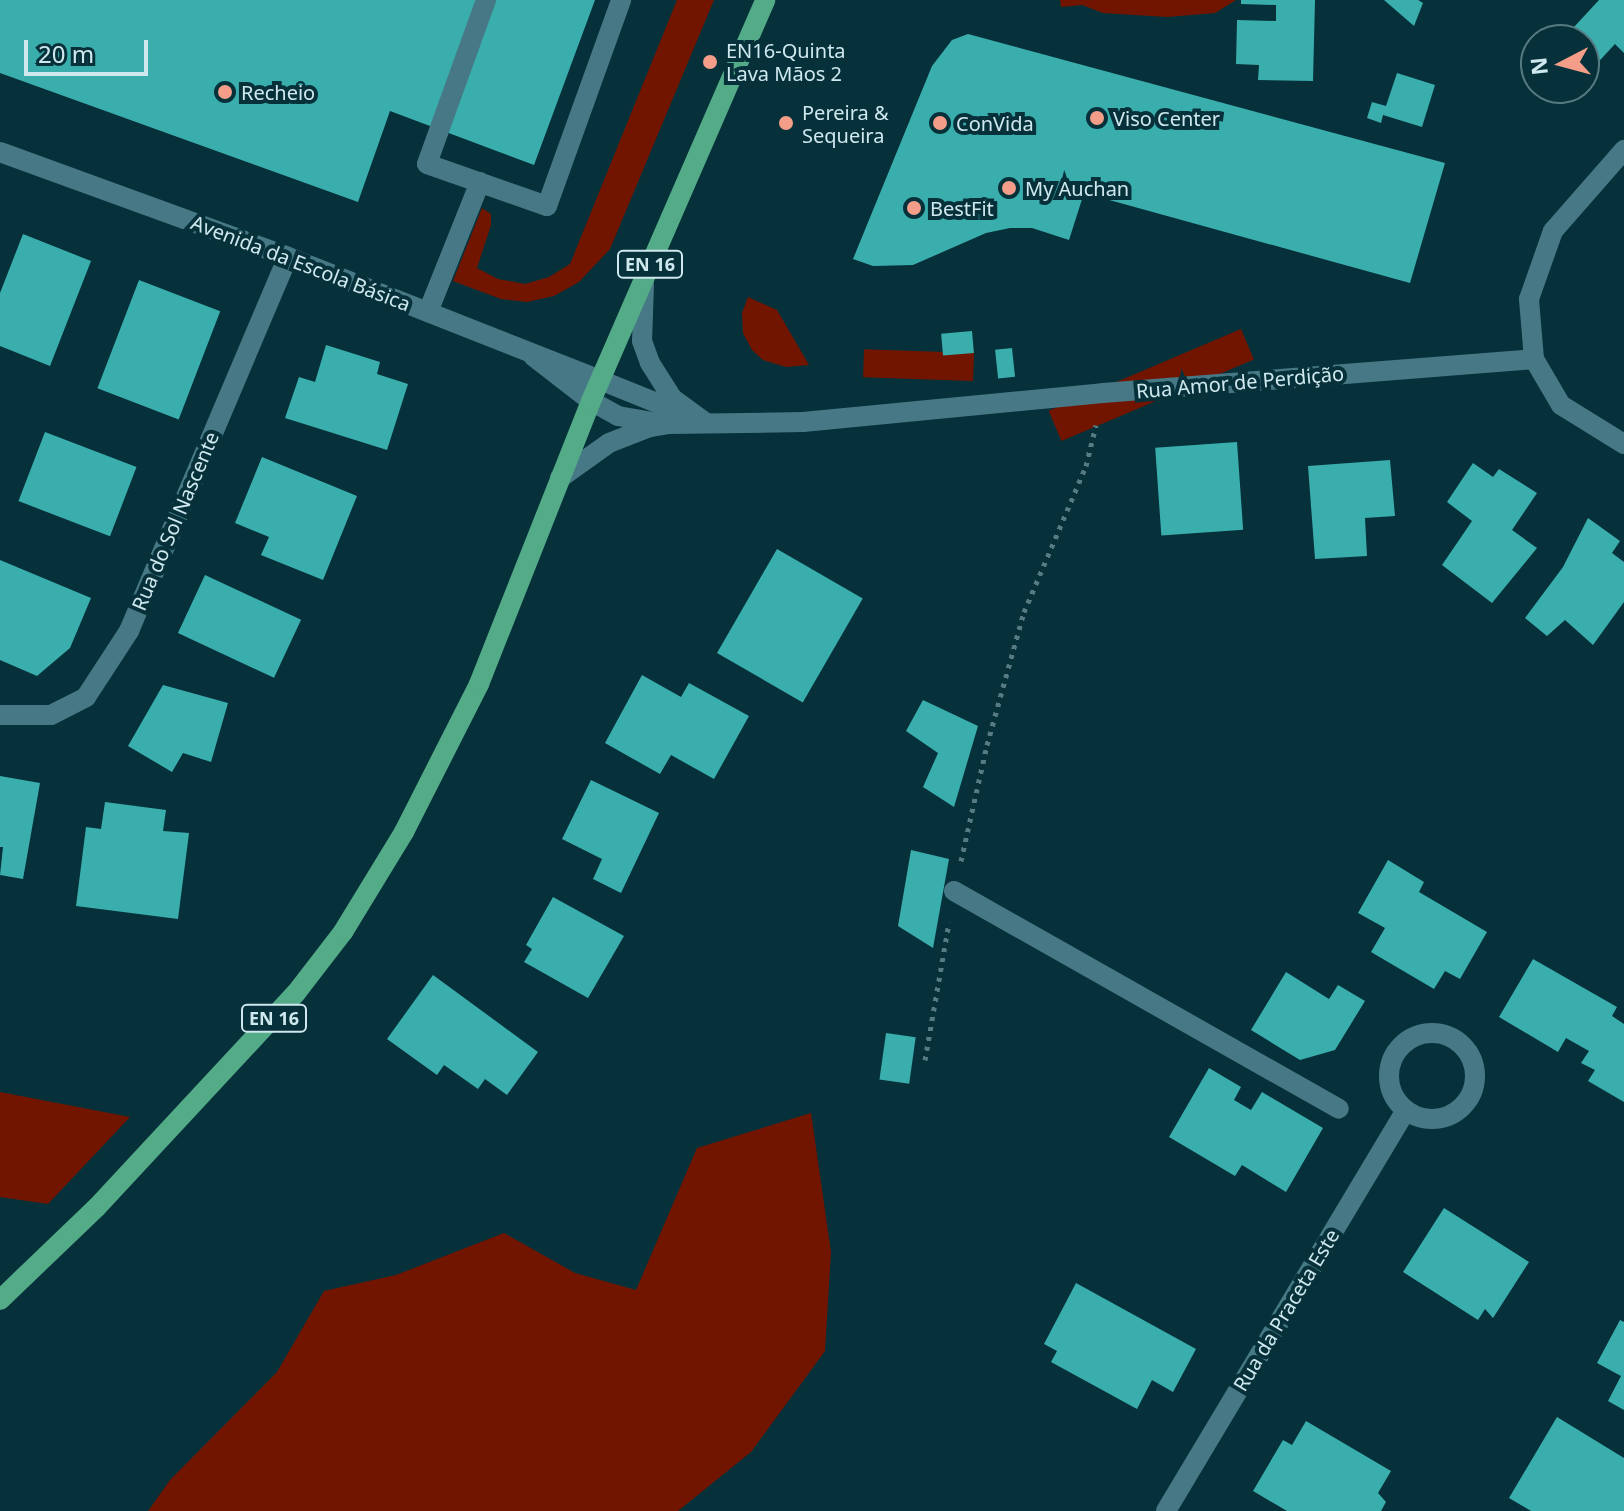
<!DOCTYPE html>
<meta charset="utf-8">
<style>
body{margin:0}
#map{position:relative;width:1624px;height:1511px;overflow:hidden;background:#07313a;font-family:"Noto Sans",sans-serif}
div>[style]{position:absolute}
.green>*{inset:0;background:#721500;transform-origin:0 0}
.building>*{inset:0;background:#39aead;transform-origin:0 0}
.path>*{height:5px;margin-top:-2.5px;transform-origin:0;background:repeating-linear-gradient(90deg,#577b82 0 4px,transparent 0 10px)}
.lane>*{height:20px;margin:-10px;padding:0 10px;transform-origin:10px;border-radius:10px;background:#467985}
.street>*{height:20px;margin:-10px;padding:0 10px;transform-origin:10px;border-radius:10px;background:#467985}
.street>.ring{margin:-10px;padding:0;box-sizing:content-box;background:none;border:20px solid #467985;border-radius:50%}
.secondary>*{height:20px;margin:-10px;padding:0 10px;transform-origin:10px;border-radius:10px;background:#467985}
.primary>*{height:20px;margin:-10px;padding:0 10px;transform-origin:10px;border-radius:10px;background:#53ab87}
.dots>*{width:22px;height:22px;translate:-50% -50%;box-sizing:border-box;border:4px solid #07313a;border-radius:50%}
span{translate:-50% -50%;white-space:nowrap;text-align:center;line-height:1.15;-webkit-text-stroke:8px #07313a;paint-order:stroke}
.shield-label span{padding:2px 6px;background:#07313a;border:2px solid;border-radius:6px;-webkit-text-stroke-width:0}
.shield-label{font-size:18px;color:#cee8ee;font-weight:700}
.poi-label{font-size:20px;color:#cee8ee}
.left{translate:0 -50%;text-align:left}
.street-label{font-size:20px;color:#cee8ee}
.north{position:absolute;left:1520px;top:24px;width:80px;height:80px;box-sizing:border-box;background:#07313a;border:2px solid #577a82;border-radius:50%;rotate:264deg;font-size:22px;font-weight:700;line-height:32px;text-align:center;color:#cee8ee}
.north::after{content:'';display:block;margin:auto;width:28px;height:36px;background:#f49e89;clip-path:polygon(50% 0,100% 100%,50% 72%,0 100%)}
.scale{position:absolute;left:24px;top:40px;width:124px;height:36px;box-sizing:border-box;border:4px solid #cee8ee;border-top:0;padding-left:10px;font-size:24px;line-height:28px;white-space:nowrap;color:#cee8ee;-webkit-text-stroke:6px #07313a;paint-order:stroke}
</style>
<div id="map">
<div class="green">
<div style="clip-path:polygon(677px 0,714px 0,610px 249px,579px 282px,554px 296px,527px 302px,501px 299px,453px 281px,482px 208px,491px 214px,491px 225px,477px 268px,498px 279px,525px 284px,549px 277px,570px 264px)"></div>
<div style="clip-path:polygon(1060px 0,1236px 0,1215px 13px,1167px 17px,1103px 13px,1082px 5px,1061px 7px)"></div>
<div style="clip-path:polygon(748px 297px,777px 310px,809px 365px,786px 367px,763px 360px,752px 350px,743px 333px,742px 313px)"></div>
<div style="left:1241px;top:329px;width:33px;height:209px;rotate:67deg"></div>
<div style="left:974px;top:353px;width:28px;height:110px;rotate:92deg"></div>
<div style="clip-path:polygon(0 1092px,130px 1117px,48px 1204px,0 1197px)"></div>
<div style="clip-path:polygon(811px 1113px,831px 1252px,825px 1351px,751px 1452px,678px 1511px,148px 1511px,170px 1480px,277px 1372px,324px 1291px,396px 1275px,504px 1233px,575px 1273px,636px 1290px,697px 1148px)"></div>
</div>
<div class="building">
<div style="clip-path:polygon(0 0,595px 0,534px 165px,390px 111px,358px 202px,0 73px)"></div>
<div style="clip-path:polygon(1241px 0,1315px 0,1313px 81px,1258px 80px,1259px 65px,1236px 64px,1237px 20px,1276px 21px,1276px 5px,1241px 4px)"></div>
<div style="clip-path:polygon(1384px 0,1418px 0,1423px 3px,1414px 26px)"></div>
<div style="clip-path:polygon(1599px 0,1624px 0,1624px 53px,1615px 44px,1590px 71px,1584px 65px,1584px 40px,1562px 40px)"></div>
<div style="clip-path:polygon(968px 34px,1445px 163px,1410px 283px,1084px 193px,1069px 240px,1032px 228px,1010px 228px,986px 233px,913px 265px,873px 266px,853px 259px,932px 66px,952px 40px)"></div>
<div style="clip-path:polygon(1397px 73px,1435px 85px,1422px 127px,1383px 115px,1381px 123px,1367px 118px,1372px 102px,1386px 106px)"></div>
<div style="clip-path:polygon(23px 234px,91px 261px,50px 366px,0 346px,0 293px)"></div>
<div style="left:139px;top:280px;width:87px;height:116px;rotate:21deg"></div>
<div style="left:972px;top:331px;width:22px;height:31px;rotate:85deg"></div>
<div style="clip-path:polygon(326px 345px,380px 362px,377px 374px,408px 384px,387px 450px,285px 418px,299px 377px,315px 382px)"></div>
<div style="left:1012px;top:348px;width:29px;height:17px;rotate:84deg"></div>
<div style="left:45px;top:432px;width:98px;height:74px;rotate:21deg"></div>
<div style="left:1237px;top:442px;width:88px;height:82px;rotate:86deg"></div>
<div style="clip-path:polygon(262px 457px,357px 496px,323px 580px,261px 555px,269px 537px,235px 523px)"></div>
<div style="clip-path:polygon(1390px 460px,1395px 516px,1365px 518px,1367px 556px,1315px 559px,1308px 466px)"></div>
<div style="clip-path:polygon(1473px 463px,1493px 477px,1499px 469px,1537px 493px,1512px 530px,1537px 548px,1492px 603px,1442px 565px,1472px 521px,1447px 502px)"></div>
<div style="clip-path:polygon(1588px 518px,1620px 541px,1612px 553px,1624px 562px,1624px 602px,1593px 645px,1565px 620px,1547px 636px,1525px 618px,1563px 567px)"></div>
<div style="left:777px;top:549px;width:99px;height:120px;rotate:30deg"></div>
<div style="clip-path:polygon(0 560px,91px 598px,70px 648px,37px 676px,0 660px)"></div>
<div style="left:205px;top:575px;width:106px;height:64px;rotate:25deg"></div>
<div style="clip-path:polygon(642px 675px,681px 697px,689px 683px,749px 716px,714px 779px,671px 755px,660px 774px,605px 743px)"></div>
<div style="clip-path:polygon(163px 685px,228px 703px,211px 762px,183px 753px,172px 772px,128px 746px)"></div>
<div style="clip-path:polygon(923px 700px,978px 726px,954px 807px,923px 787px,938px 753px,906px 731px)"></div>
<div style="clip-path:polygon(0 776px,40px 783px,23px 879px,0 875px,3px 847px,0 847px)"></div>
<div style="clip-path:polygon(591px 780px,659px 813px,621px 893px,593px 879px,602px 859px,562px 839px)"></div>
<div style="clip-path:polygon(105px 802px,166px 810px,163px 831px,189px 833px,178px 919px,76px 906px,86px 827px,101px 829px)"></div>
<div style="clip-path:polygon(911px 850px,949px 859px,933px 948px,898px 926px)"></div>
<div style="clip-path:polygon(1388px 860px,1424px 882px,1419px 892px,1487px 932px,1460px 979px,1445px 971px,1434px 989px,1371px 952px,1385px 928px,1358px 913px)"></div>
<div style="clip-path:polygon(553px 897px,624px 936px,588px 998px,524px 962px,532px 949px,526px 945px)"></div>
<div style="clip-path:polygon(1533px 959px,1617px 1007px,1612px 1016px,1624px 1024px,1624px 1102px,1588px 1081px,1595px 1070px,1581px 1063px,1589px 1051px,1566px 1038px,1558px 1052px,1499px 1017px)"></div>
<div style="clip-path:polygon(1286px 972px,1329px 999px,1338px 985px,1365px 1001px,1335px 1050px,1300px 1060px,1251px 1030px)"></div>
<div style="clip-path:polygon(433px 975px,538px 1052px,507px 1095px,485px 1079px,478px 1089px,444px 1065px,437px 1075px,387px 1039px)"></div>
<div style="left:886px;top:1033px;width:30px;height:47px;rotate:8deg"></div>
<div style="clip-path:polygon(1209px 1068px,1241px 1087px,1234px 1100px,1251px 1110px,1262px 1092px,1323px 1128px,1286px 1192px,1242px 1165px,1235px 1176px,1169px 1137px)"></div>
<div style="clip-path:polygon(1444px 1208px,1529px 1262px,1493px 1318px,1485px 1309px,1478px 1320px,1403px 1272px)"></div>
<div style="clip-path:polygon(1076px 1283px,1196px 1349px,1173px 1392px,1152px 1380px,1137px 1409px,1051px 1362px,1057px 1351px,1044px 1344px)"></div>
<div style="clip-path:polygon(1620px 1320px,1624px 1322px,1624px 1410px,1608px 1401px,1621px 1376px,1597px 1363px)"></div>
<div style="clip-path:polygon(1557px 1417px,1624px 1458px,1624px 1511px,1531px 1511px,1509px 1498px)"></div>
<div style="clip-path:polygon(1306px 1421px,1391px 1471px,1378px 1493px,1386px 1502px,1381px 1511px,1287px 1511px,1253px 1491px,1283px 1440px,1292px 1445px)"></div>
</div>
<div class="path">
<div style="left:961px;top:861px;width:119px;rotate:-77.4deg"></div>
<div style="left:987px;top:745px;width:138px;rotate:-74.5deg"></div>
<div style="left:1024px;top:612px;width:159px;rotate:-67deg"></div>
<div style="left:1086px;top:466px;width:42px;rotate:-76.3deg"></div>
<div style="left:925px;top:1060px;width:140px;rotate:-80.1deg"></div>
</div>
<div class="lane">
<div style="left:486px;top:0;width:174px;rotate:109.8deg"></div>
<div style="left:427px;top:164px;width:127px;rotate:19.3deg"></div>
<div style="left:547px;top:206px;width:219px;rotate:-70.2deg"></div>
<div style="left:428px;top:312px;width:140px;rotate:-68.2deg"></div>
</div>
<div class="street">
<div style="left:644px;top:285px;width:56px;rotate:92deg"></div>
<div style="left:642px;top:341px;width:23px;rotate:70deg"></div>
<div style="left:650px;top:363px;width:41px;rotate:57.8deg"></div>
<div style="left:672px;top:398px;width:42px;rotate:36.3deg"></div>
<div style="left:533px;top:356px;width:73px;rotate:37.8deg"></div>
<div style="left:591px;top:401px;width:31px;rotate:29deg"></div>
<div style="left:618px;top:416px;width:40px;rotate:10deg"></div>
<div style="left:1534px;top:359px;width:53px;rotate:59.6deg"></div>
<div style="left:1561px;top:405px;width:74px;rotate:31.8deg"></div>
<div style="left:600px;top:380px;width:91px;rotate:22deg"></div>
<div style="left:560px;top:478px;width:60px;rotate:-35.5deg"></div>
<div style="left:609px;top:443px;width:44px;rotate:-21.3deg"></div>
<div style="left:650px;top:427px;width:18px;rotate:-9deg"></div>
<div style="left:668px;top:424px;width:135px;rotate:-0.8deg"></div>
<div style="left:803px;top:422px;width:301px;rotate:-5.5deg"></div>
<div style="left:1103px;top:393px;width:432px;rotate:-4.5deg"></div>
<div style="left:1534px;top:359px;width:60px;rotate:-94.8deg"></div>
<div style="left:1529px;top:299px;width:72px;rotate:-70.6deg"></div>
<div style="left:1553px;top:231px;width:108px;rotate:-48.8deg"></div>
<div style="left:0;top:715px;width:51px"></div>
<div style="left:51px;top:715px;width:39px;rotate:-27deg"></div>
<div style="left:86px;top:697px;width:79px;rotate:-56.9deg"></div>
<div style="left:129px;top:631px;width:406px;rotate:-67deg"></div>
<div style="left:954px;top:891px;width:442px;rotate:29.5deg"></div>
<div class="ring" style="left:1389px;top:1033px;width:66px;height:66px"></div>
<div style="left:1166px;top:1511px;width:467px;rotate:-59.1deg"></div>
</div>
<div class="secondary">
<div style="left:0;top:152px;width:307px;rotate:20deg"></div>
<div style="left:288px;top:257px;width:335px;rotate:21.5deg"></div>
</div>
<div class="primary">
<div style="left:0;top:1300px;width:134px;rotate:-43.8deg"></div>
<div style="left:97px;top:1207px;width:292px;rotate:-47.1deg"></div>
<div style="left:296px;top:993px;width:77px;rotate:-52.4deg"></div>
<div style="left:343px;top:932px;width:117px;rotate:-58.6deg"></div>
<div style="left:404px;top:832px;width:166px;rotate:-63.1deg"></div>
<div style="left:479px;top:684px;width:304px;rotate:-68.4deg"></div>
<div style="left:591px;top:401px;width:437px;rotate:-66.5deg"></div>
</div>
<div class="dots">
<div style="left:710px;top:62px;background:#f49e89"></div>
<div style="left:225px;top:92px;background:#f49e89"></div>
<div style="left:1097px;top:118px;background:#f49e89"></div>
<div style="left:786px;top:123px;background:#f49e89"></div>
<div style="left:940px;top:123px;background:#f49e89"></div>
<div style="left:1009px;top:188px;background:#f49e89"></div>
<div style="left:914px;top:208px;background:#f49e89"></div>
</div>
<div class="shield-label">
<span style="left:650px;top:264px">EN 16</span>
<span style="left:274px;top:1018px">EN 16</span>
</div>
<div class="poi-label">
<span class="left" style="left:726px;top:62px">EN16-Quinta<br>Lava Mãos 2</span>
<span class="left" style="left:241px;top:92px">Recheio</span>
<span class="left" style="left:802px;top:124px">Pereira &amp;<br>Sequeira</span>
<span class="left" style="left:1113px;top:118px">Viso Center</span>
<span class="left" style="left:956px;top:123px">ConVida</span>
<span class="left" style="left:1025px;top:188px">My Auchan</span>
<span class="left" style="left:930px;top:208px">BestFit</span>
</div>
<div class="street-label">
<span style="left:301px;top:263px;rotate:21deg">Avenida da Escola Básica</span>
<span style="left:1240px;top:382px;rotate:-5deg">Rua Amor de Perdição</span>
<span style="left:175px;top:521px;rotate:-67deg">Rua do Sol Nascente</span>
<span style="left:1286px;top:1310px;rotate:-59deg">Rua da Praceta Este</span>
</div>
<div class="north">N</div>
<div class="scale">20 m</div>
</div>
